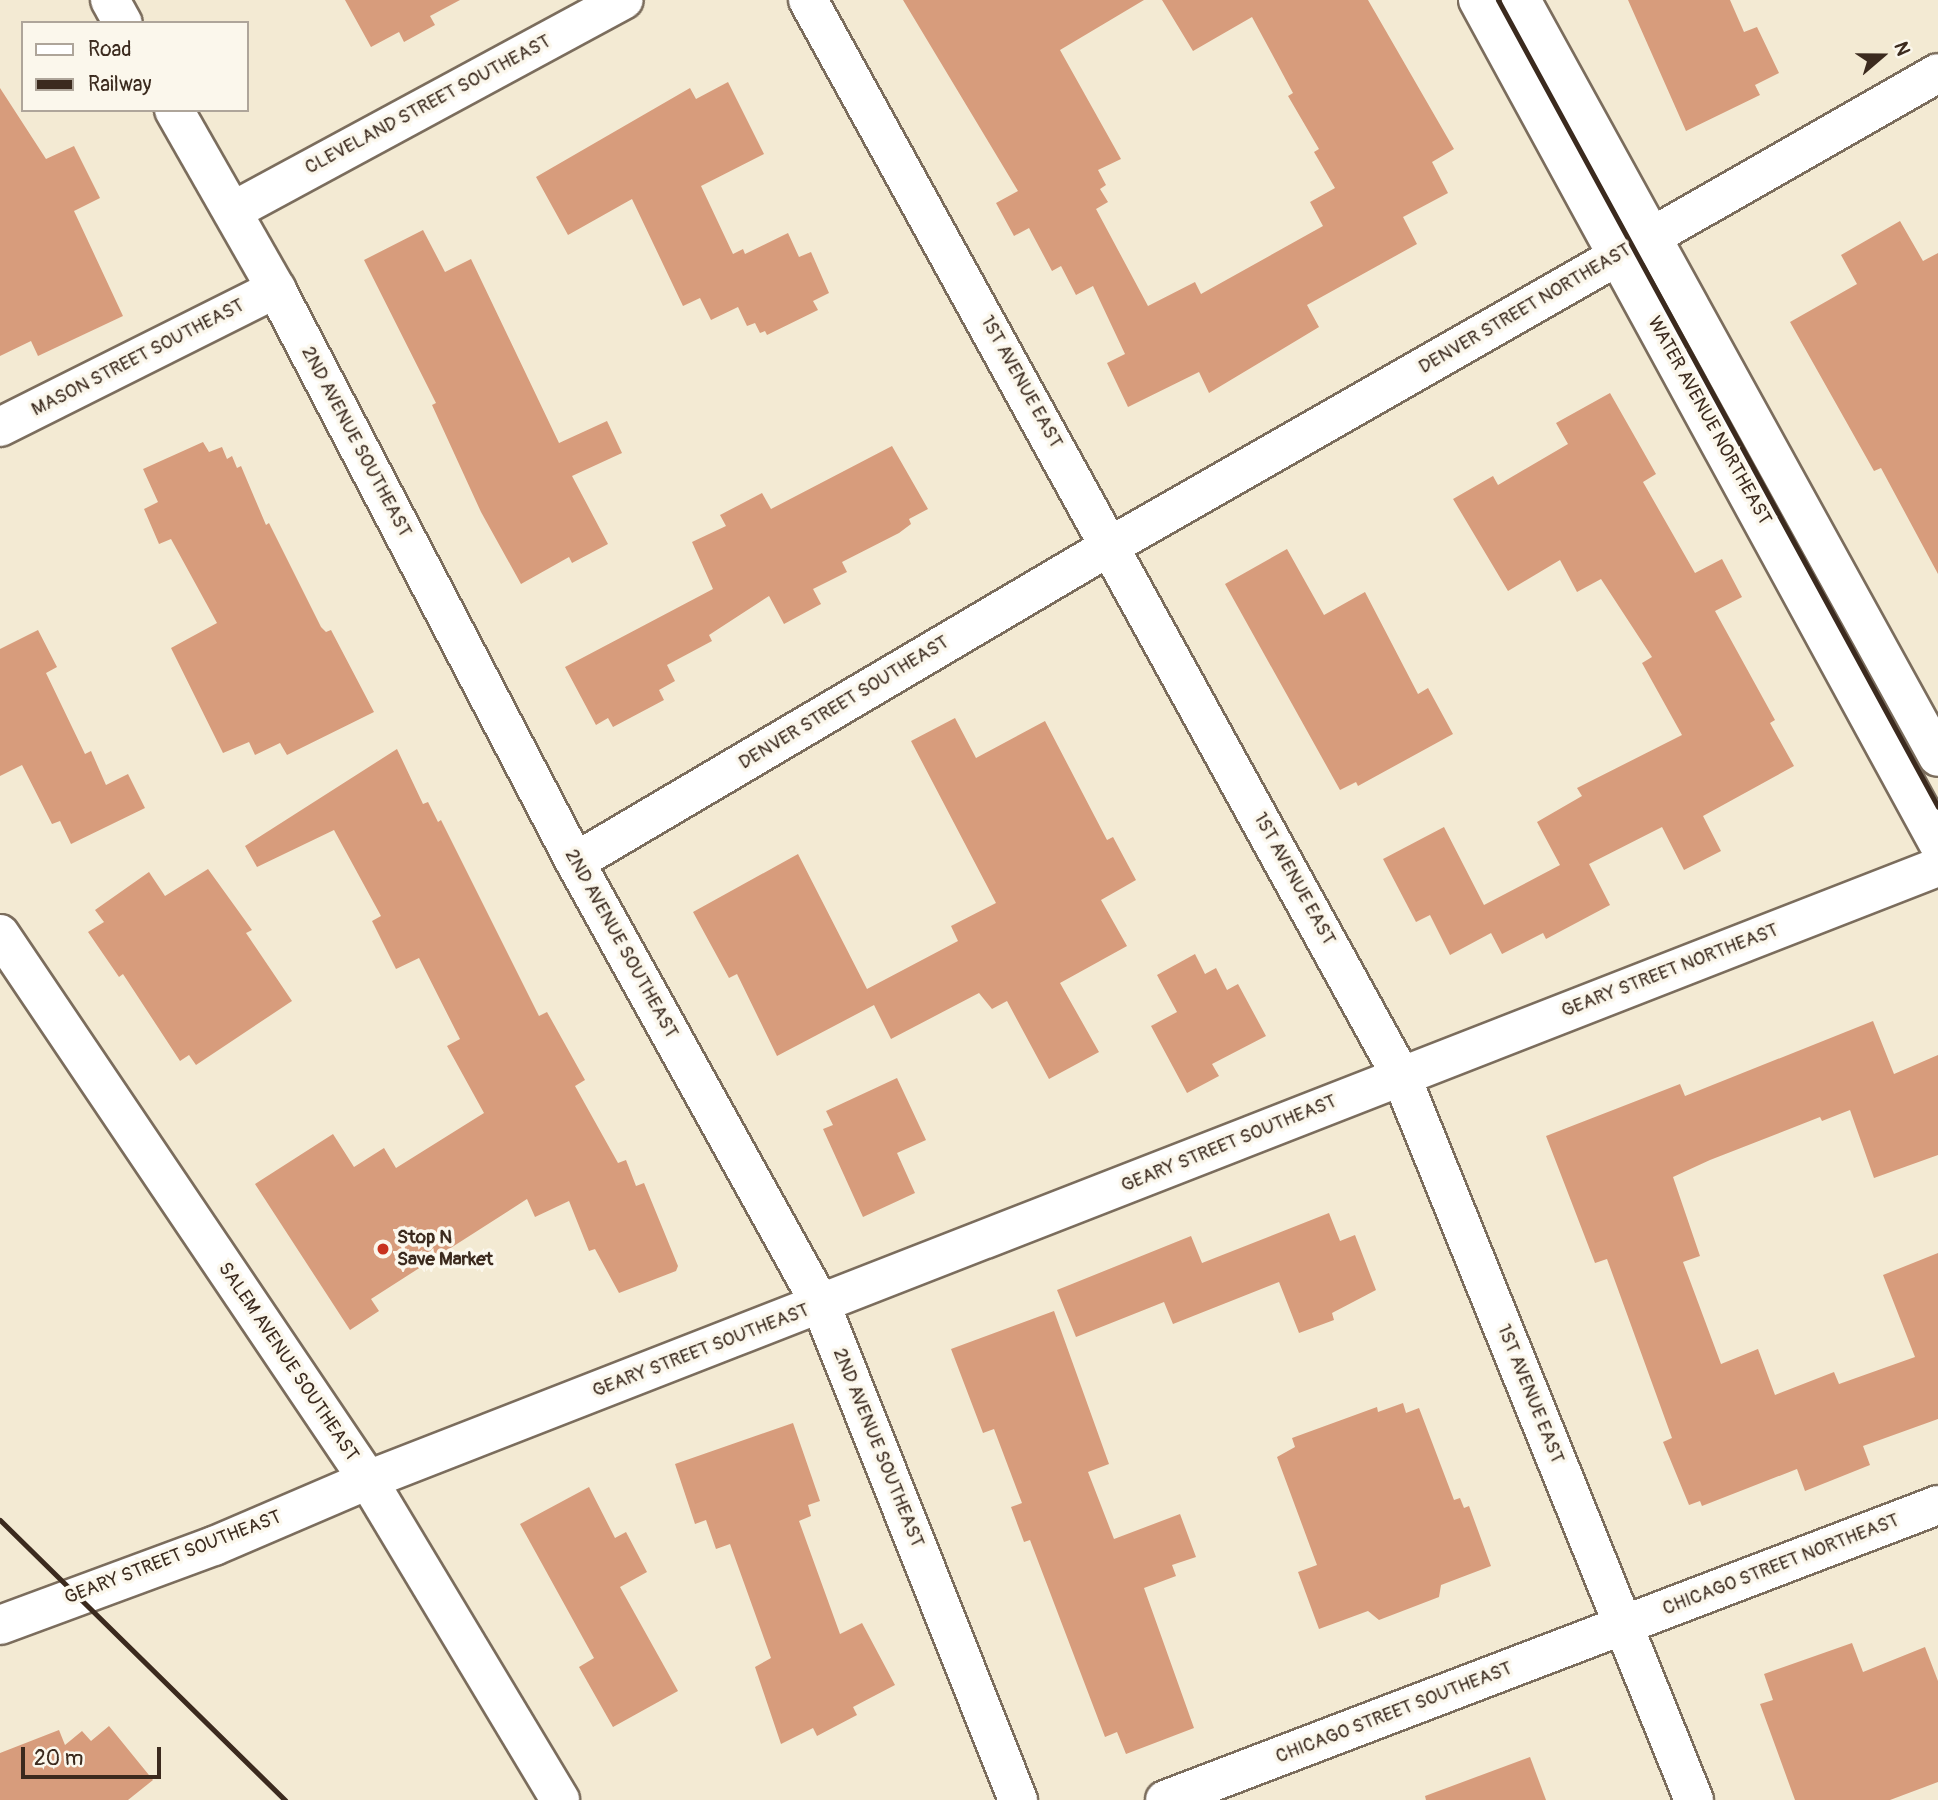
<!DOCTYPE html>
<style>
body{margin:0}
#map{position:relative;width:1938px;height:1800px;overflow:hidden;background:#f3ead3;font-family:Pangolin,sans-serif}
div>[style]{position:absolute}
.building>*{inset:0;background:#d79c7c}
.roads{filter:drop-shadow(2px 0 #7b6d5d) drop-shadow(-2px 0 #7b6d5d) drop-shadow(0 2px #7b6d5d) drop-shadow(0 -2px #7b6d5d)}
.minor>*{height:38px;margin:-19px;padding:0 19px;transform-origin:19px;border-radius:19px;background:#fff}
.major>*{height:38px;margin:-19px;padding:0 19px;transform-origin:19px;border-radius:19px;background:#fff}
.rail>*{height:5px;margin:-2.5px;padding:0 2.5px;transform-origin:2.5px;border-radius:2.5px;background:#3b2a1e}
.dots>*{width:19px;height:19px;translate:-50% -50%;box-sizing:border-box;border:4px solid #fbf7ec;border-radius:50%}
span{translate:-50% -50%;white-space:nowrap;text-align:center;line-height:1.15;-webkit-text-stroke:7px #fbf7ec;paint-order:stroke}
.street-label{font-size:19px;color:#3b2a1e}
.poi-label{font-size:19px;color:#3b2a1e;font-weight:700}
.left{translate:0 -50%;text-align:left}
.legend{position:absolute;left:21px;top:21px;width:228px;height:91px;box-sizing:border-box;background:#fbf7ec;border:2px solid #aea59a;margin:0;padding:9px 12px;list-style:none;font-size:21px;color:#3b2a1e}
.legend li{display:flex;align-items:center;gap:14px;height:35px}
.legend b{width:35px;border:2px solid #aea59a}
.north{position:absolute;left:1847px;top:21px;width:70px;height:70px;-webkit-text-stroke:5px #fbf7ec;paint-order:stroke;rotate:70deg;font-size:19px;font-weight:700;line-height:28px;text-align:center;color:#3b2a1e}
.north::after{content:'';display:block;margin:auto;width:24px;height:32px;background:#3b2a1e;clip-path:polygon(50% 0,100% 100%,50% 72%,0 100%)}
.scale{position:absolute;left:21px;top:1747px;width:140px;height:32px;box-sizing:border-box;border:4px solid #3b2a1e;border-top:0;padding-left:9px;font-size:21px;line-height:24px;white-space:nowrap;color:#3b2a1e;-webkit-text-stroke:5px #fbf7ec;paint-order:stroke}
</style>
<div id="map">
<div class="building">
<div style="clip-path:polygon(345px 0,460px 0,430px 16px,435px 25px,404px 42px,399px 32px,371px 47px)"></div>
<div style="clip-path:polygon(903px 0,1144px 0,1060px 50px,1121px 159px,1098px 170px,1106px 185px,1100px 189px,1108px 202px,1096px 209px,1148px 306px,1195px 282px,1201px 294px,1323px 226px,1310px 202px,1335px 188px,1314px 152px,1319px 149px,1288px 96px,1293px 93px,1252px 17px,1193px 51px,1162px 0,1368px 0,1454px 149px,1432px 162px,1448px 193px,1403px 217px,1417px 244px,1307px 305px,1319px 327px,1209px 393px,1199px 372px,1128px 407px,1107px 363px,1125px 354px,1093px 286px,1076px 295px,1061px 266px,1052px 271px,1029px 228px,1014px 236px,996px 203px,1018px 191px)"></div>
<div style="clip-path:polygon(1628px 0,1730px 0,1744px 32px,1757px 27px,1779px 73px,1755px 85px,1760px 95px,1686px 131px)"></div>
<div style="clip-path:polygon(728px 82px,764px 154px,701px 186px,733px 254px,743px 249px,745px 254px,788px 233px,799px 257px,811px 252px,829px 293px,813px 301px,818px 310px,767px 335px,765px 331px,760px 333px,755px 323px,747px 326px,738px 307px,711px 320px,700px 298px,683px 306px,632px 199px,568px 235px,536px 177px,690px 88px,696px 99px)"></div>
<div style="clip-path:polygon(0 88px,46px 159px,74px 146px,100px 198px,74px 211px,123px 316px,38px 356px,31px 341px,0 356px)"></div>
<div style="clip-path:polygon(1900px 221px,1923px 261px,1938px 253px,1938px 574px,1881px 468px,1874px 471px,1790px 322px,1857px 284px,1841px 255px)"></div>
<div style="clip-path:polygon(423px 230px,445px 272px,471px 259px,559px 443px,607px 421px,622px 453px,572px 476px,608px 544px,572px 563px,569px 557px,521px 584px,481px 512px,432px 405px,436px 403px,364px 260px)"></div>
<div style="clip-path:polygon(1610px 393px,1656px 474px,1643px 482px,1695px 573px,1722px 559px,1742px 597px,1715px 611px,1775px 720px,1770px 723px,1794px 766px,1703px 816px,1721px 851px,1684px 870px,1662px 827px,1589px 864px,1610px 905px,1546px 939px,1543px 933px,1502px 954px,1491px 933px,1450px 955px,1430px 915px,1416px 922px,1383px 859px,1444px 827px,1484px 905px,1560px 865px,1537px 822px,1582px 796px,1577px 788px,1682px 735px,1642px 663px,1652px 657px,1601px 579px,1577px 592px,1560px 560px,1508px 591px,1453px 499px,1493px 476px,1498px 485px,1568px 444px,1556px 423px)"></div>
<div style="clip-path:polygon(203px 442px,209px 452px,222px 447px,227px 459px,232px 456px,237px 468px,241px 466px,266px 525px,269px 523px,321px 627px,326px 632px,331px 630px,374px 712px,287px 755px,280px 743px,255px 755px,249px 742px,223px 753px,171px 648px,217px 623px,171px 539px,159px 544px,144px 509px,158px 502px,143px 469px)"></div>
<div style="clip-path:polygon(892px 446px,928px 509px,909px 519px,911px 524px,899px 533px,842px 562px,847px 572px,813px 589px,821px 604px,784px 624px,769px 596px,709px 635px,712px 641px,667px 665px,675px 681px,659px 690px,664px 700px,613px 727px,608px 718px,596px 725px,565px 667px,713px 589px,692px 542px,726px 526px,720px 515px,762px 493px,771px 509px)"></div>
<div style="clip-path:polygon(1287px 549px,1324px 615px,1365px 592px,1418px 694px,1428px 688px,1453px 734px,1358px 786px,1356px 782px,1340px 790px,1225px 584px)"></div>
<div style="clip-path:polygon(38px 630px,57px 667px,46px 673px,85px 754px,91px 751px,106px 785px,128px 774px,145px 808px,71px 844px,60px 821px,52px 824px,22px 765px,0 776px,0 649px)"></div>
<div style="clip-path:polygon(955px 718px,976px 758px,1045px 721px,1107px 840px,1113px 837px,1136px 880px,1101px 900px,1127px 946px,1060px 983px,1099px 1052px,1049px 1079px,1007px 1001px,992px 1009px,979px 993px,891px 1039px,874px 1005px,777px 1056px,737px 974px,729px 978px,693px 912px,798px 854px,867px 989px,958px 941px,951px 926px,996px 903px,911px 741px)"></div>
<div style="clip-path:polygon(397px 749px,423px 804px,428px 802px,438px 822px,441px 820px,539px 1016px,547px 1012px,585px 1080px,575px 1086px,618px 1163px,626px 1160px,636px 1186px,644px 1183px,678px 1266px,676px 1271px,619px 1293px,595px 1249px,589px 1251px,569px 1201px,535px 1217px,527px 1199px,371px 1299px,379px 1311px,350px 1330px,255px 1184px,333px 1134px,354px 1167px,384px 1148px,396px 1168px,484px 1113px,447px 1046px,460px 1039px,419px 958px,396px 969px,372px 921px,381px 916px,334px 830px,257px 867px,245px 846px)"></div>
<div style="clip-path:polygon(208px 869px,252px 930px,246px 933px,292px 1001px,196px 1065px,189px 1055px,180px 1061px,123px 974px,119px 977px,88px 932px,104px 922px,95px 910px,149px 872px,165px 896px)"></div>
<div style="clip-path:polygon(1195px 954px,1205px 974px,1216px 968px,1227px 990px,1238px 984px,1266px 1036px,1212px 1064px,1219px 1076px,1187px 1093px,1151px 1026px,1177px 1012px,1157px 975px)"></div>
<div style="clip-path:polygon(1873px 1021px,1894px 1074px,1938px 1055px,1938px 1155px,1874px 1178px,1850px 1110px,1822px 1121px,1820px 1117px,1710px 1160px,1673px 1177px,1700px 1256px,1683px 1262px,1721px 1364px,1758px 1349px,1775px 1395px,1834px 1372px,1839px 1384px,1915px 1357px,1883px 1275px,1938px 1253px,1938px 1419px,1863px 1446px,1870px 1465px,1805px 1491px,1797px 1469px,1702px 1506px,1700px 1501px,1689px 1505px,1663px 1442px,1672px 1438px,1607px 1259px,1595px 1263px,1546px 1136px,1680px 1084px,1685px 1096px)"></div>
<div style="clip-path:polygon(897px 1078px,926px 1140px,897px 1153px,915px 1193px,863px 1217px,823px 1129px,833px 1125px,826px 1111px)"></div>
<div style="clip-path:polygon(1329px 1213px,1340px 1241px,1355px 1235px,1376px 1290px,1332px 1313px,1334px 1320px,1299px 1333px,1279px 1282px,1173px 1324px,1164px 1302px,1076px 1337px,1057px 1290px,1191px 1236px,1202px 1263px)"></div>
<div style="clip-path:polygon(1054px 1311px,1109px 1464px,1088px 1472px,1114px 1539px,1180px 1514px,1196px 1557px,1172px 1565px,1176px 1576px,1144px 1588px,1194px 1728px,1126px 1754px,1117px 1732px,1105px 1737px,1030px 1540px,1024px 1542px,1011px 1507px,1022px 1503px,994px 1429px,983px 1433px,951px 1349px)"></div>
<div style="clip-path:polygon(1403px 1403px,1406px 1413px,1419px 1408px,1454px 1500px,1460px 1498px,1464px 1508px,1469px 1506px,1491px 1566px,1441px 1585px,1439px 1597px,1379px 1620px,1368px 1611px,1319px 1629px,1298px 1572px,1317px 1565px,1277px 1457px,1295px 1447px,1292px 1438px,1377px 1407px,1378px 1412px)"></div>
<div style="clip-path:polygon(793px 1423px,820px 1501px,808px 1505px,811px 1516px,799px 1521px,840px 1634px,862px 1623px,895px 1685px,853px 1707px,857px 1715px,817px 1736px,813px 1728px,781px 1744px,755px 1667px,771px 1658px,730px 1544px,716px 1549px,706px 1520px,695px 1524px,675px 1464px)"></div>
<div style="clip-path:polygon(589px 1487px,615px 1538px,626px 1532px,647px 1572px,620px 1587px,678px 1691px,613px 1727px,579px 1667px,594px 1658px,520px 1524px)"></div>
<div style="clip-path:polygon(1852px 1643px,1863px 1672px,1925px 1647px,1938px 1681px,1938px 1782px,1890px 1800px,1795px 1800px,1760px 1704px,1773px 1700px,1764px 1674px)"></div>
<div style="clip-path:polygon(109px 1726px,153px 1780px,128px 1800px,0 1800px,0 1753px,59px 1730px,65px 1745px,82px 1731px,91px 1741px)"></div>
<div style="clip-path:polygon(1530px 1757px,1546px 1800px,1426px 1800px,1425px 1796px)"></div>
</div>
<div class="roads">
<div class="minor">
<div style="left:110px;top:0;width:26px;rotate:61deg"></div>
<div style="left:808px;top:0;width:1229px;rotate:61.14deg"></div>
<div style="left:1401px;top:1076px;width:781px;rotate:67.97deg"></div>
<div style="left:1478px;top:0;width:960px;rotate:61.38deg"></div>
<div style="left:1521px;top:0;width:864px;rotate:61.15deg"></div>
<div style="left:174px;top:110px;width:206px;rotate:60.3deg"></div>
<div style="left:276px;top:289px;width:646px;rotate:62.44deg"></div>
<div style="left:575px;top:862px;width:507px;rotate:60.96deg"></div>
<div style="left:821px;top:1305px;width:533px;rotate:68.3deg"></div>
<div style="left:233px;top:211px;width:444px;rotate:-28.4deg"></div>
<div style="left:0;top:427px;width:309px;rotate:-26.6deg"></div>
<div style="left:575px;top:862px;width:624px;rotate:-30.55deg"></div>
<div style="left:1112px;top:545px;width:951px;rotate:-29.74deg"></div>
<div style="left:0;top:1625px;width:228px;rotate:-20.3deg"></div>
<div style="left:214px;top:1546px;width:168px;rotate:-23.2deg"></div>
<div style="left:368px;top:1480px;width:1685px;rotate:-21.33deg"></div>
<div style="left:1165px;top:1800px;width:827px;rotate:-20.89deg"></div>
</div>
<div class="major">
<div style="left:0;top:934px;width:658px;rotate:56.02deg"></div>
<div style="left:368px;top:1480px;width:373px;rotate:59deg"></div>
</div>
</div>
<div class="rail">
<div style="left:1498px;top:0;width:919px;rotate:61.4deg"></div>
<div style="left:0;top:1520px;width:400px;rotate:44.5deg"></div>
</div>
<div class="dots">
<div style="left:383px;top:1249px;background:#c8321e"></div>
</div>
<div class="street-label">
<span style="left:428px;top:105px;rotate:-28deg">CLEVELAND STREET SOUTHEAST</span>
<span style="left:1525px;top:309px;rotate:-30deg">DENVER STREET NORTHEAST</span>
<span style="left:138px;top:358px;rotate:-27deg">MASON STREET SOUTHEAST</span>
<span style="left:1021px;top:382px;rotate:61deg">1ST AVENUE EAST</span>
<span style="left:1709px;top:421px;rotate:61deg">WATER AVENUE NORTHEAST</span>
<span style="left:356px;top:442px;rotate:62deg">2ND AVENUE SOUTHEAST</span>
<span style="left:844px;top:703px;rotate:-31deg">DENVER STREET SOUTHEAST</span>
<span style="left:1294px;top:879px;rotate:61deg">1ST AVENUE EAST</span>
<span style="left:621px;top:944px;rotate:61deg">2ND AVENUE SOUTHEAST</span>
<span style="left:1670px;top:971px;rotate:-21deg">GEARY STREET NORTHEAST</span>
<span style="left:1229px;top:1144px;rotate:-22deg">GEARY STREET SOUTHEAST</span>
<span style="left:701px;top:1351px;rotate:-21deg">GEARY STREET SOUTHEAST</span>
<span style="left:288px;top:1362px;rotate:56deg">SALEM AVENUE SOUTHEAST</span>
<span style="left:1530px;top:1394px;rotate:68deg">1ST AVENUE EAST</span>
<span style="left:878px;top:1448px;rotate:68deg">2ND AVENUE SOUTHEAST</span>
<span style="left:173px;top:1558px;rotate:-21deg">GEARY STREET SOUTHEAST</span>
<span style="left:1781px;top:1565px;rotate:-21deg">CHICAGO STREET NORTHEAST</span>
<span style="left:1394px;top:1713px;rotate:-21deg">CHICAGO STREET SOUTHEAST</span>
</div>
<div class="poi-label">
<span class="left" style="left:397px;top:1249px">Stop N<br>Save Market</span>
</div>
<ul class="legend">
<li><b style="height:9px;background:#fff"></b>Road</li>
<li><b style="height:9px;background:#3b2a1e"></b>Railway</li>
</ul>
<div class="north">N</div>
<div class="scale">20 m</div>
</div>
